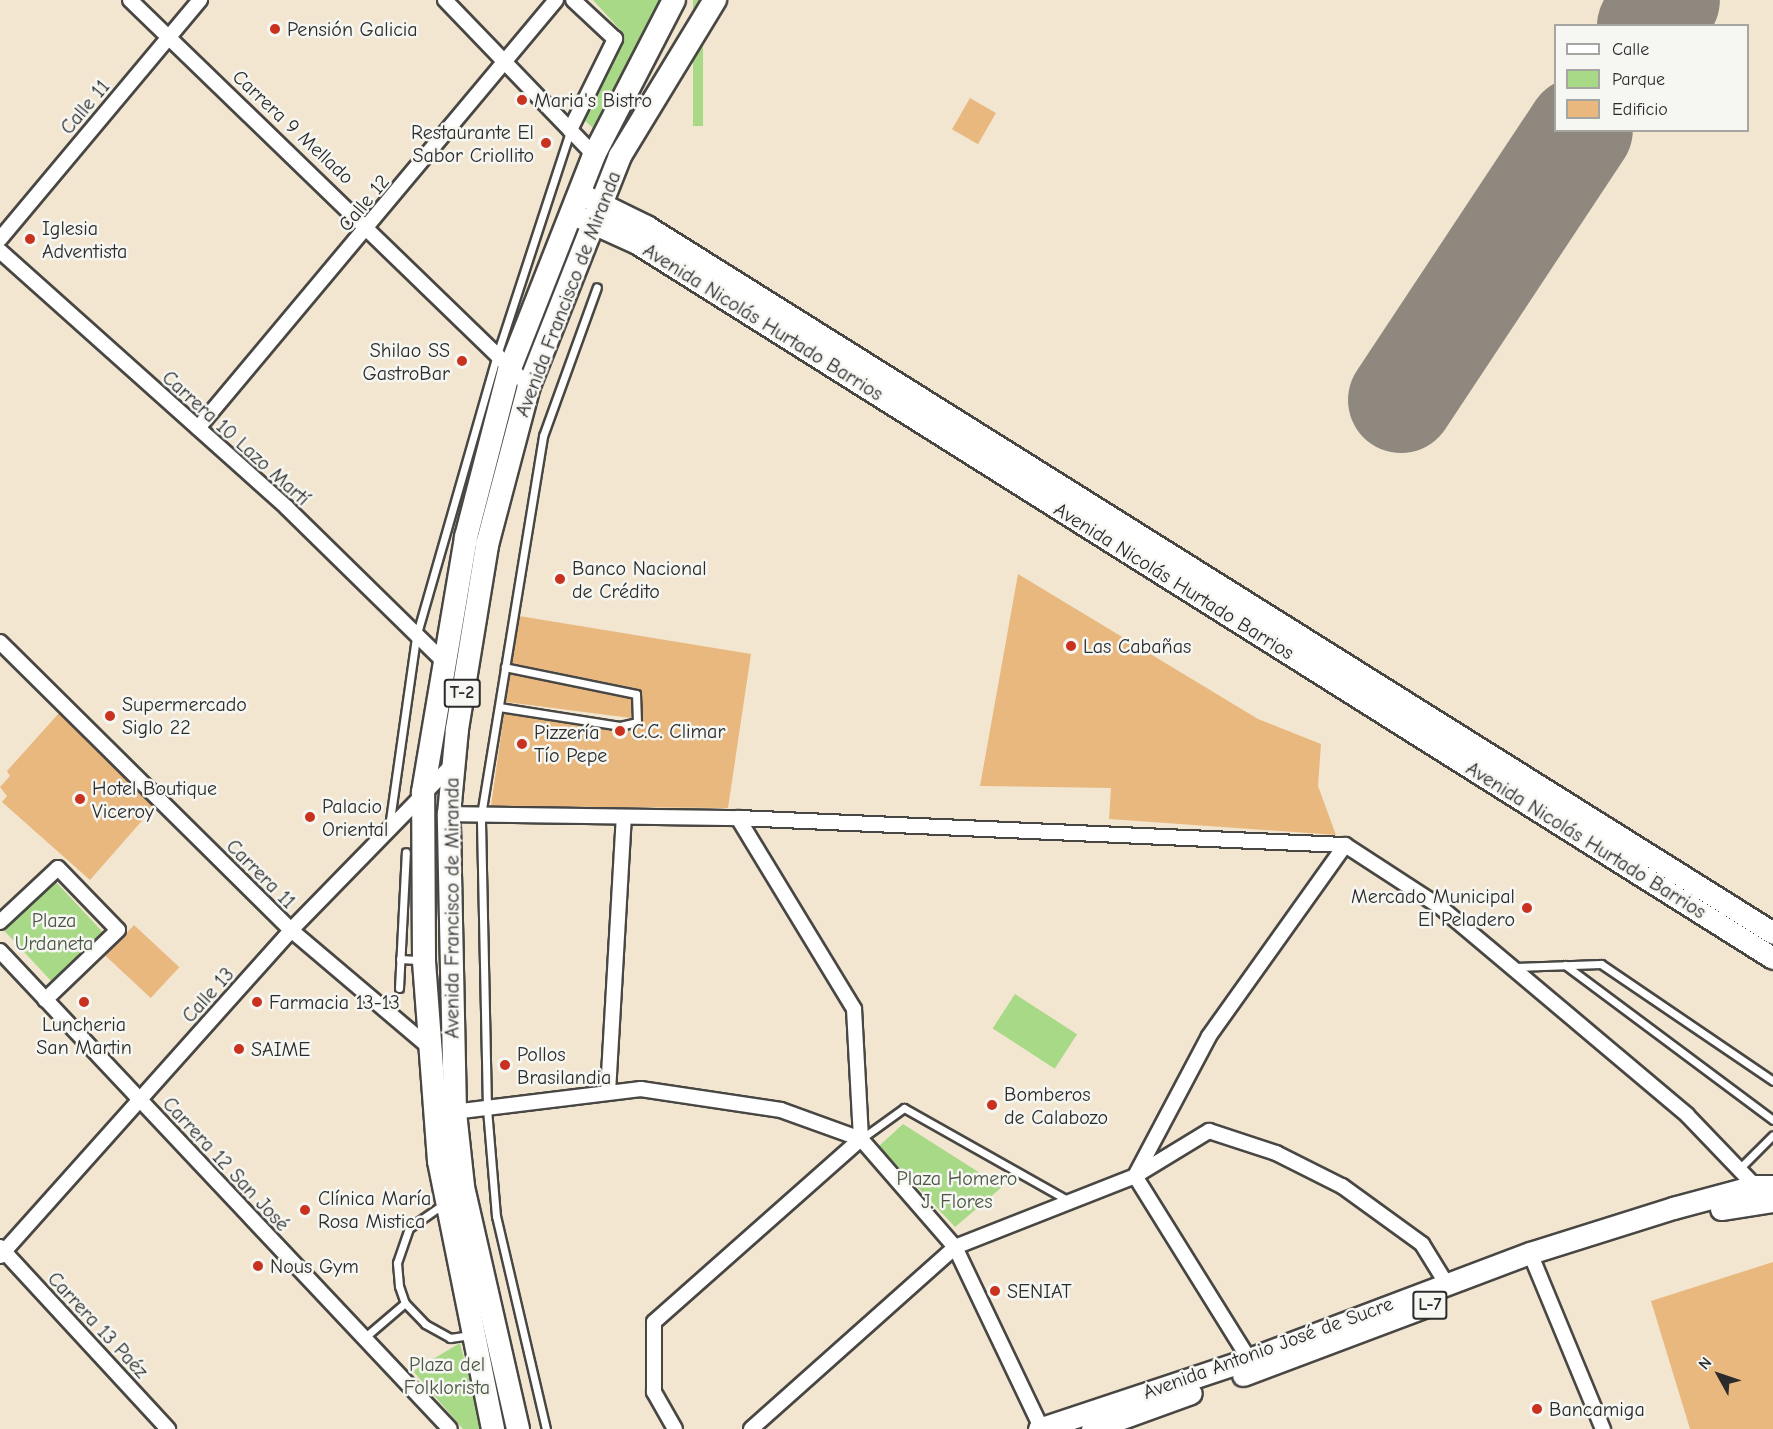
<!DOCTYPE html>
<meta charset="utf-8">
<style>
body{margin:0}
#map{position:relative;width:1773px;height:1429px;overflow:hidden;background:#f3e6d1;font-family:"Comic Neue",sans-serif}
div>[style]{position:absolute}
.green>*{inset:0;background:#a8d987;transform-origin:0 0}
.runway>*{height:106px;margin:-53px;padding:0 53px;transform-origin:53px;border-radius:53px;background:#8f887e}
.building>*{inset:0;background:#e8b87f;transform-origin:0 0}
.roads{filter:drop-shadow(2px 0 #494744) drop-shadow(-2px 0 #494744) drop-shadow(0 2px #494744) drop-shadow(0 -2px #494744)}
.service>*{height:7px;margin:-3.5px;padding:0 3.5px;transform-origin:3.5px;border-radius:3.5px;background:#fff}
.minor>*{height:14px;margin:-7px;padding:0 7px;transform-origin:7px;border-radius:7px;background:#fff}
.primary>*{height:21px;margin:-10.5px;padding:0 10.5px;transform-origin:10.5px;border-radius:10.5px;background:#fff}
.trunk>*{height:22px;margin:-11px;padding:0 11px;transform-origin:11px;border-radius:11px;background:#fff}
.dots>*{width:16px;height:16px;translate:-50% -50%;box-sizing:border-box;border:3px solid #f6f6f2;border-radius:50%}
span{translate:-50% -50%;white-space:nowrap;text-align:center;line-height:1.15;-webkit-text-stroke:5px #f6f6f2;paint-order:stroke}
.shield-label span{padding:2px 4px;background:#f6f6f2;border:2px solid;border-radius:4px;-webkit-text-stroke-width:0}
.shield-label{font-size:18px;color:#2b2b2b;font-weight:700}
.poi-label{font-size:20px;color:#2b2b2b}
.left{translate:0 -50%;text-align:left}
.right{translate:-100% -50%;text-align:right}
.street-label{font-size:20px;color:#2b2b2b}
.park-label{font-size:20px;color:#4a5642}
.legend{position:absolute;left:1554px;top:24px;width:195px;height:108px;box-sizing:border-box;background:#f6f6f2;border:2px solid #a5a5a2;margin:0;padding:8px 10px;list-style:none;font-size:18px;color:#2b2b2b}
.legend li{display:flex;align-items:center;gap:12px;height:30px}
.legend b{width:30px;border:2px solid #a5a5a2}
.north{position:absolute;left:1689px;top:1345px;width:60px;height:60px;-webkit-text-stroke:4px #f6f6f2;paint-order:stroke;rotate:310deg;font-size:16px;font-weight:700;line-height:24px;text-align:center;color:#2b2b2b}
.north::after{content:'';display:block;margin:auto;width:21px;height:27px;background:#2b2b2b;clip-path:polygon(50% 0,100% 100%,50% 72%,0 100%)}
</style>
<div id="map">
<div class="green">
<div style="clip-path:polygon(593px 0,661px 0,593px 128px,584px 120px,624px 34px)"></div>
<div style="left:693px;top:0;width:10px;height:126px"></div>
<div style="left:55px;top:881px;width:75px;height:71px;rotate:47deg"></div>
<div style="left:1015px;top:994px;width:74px;height:41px;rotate:33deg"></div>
<div style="clip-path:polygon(903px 1124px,1002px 1187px,955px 1227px,879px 1146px)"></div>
<div style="clip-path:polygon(460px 1343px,482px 1428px,479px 1429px,463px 1429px,413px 1371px)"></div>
</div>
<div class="runway">
<div style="left:1650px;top:26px;width:31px;rotate:-57deg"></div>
<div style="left:1401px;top:400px;width:324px;rotate:-56.5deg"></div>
</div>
<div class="building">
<div style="left:970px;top:98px;width:30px;height:36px;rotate:30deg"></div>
<div style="clip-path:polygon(1018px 574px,1258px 719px,1321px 744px,1318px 786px,1336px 835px,1109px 819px,1111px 788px,980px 786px)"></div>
<div style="clip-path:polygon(519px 616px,751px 654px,728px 808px,491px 806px,504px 714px,620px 732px,643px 722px,639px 689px,512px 663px)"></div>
<div style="clip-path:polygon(510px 674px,631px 699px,631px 718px,506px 702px)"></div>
<div style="clip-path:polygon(59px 713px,154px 807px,90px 880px,2px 802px,7px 796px,0 787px,10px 776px,7px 771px)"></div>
<div style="left:134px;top:925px;width:62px;height:42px;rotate:43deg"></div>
<div style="clip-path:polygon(1773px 1262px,1773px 1429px,1690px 1429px,1651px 1301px)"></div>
</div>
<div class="roads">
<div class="service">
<div style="left:499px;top:707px;width:122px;rotate:8.9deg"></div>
<div style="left:620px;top:726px;width:17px;rotate:-13deg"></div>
<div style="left:637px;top:722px;width:28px;rotate:-92deg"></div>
<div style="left:636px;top:694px;width:134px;rotate:-168.4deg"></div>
<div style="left:389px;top:827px;width:192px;rotate:-81.9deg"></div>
<div style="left:416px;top:637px;width:290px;rotate:-74deg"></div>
<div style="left:496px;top:358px;width:239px;rotate:-71.9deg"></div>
<div style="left:400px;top:959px;width:22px;rotate:3deg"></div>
<div style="left:1565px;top:965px;width:259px;rotate:36.7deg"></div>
<div style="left:1515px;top:967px;width:86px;rotate:-2deg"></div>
<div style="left:1601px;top:964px;width:208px;rotate:34.2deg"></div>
<div style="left:399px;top:988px;width:136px;rotate:-87.1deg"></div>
<div style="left:861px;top:1139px;width:53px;rotate:-35.8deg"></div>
<div style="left:904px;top:1108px;width:192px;rotate:29.4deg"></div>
<div style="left:1738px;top:1170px;width:49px;rotate:-45deg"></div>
<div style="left:445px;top:1203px;width:44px;rotate:145.2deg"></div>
<div style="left:409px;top:1228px;width:37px;rotate:109deg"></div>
<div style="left:397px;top:1263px;width:23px;rotate:85deg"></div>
<div style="left:399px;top:1286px;width:18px;rotate:71deg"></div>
<div style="left:405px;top:1303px;width:29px;rotate:46deg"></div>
<div style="left:425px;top:1324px;width:29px;rotate:29deg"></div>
<div style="left:450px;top:1338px;width:21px;rotate:-8deg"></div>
<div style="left:364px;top:1338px;width:54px;rotate:-40.5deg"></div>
<div style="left:546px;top:1429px;width:219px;rotate:-103.2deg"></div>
<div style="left:496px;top:1216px;width:108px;rotate:-94.8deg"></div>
<div style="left:487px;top:1108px;width:293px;rotate:-91.2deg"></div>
<div style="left:481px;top:815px;width:384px;rotate:-80.7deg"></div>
<div style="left:543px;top:436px;width:158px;rotate:-70.1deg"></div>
</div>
<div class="minor">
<div style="left:130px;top:0;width:555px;rotate:44.05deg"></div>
<div style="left:445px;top:0;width:215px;rotate:46.1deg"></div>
<div style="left:570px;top:130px;width:102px;rotate:-63.7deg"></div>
<div style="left:615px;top:39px;width:57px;rotate:-137.1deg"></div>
<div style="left:0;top:239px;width:312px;rotate:-50.1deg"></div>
<div style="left:0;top:251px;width:385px;rotate:41.8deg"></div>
<div style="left:287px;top:508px;width:216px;rotate:44.4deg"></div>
<div style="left:198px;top:428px;width:558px;rotate:-50.09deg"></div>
<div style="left:0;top:642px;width:409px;rotate:44.7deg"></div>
<div style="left:291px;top:930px;width:180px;rotate:40.3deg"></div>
<div style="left:449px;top:814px;width:289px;rotate:0.8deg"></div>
<div style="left:738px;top:818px;width:223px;rotate:58.7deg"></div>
<div style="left:854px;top:1009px;width:130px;rotate:86.9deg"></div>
<div style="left:861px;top:1139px;width:85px;rotate:-160.1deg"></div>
<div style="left:781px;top:1110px;width:142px;rotate:-171.5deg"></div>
<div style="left:641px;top:1089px;width:187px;rotate:173deg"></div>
<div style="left:738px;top:818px;width:608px;rotate:2.55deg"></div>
<div style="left:1345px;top:845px;width:112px;rotate:33deg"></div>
<div style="left:1439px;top:906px;width:324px;rotate:40.1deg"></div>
<div style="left:1687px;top:1115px;width:98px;rotate:46.2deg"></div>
<div style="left:0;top:922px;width:79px;rotate:-43deg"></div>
<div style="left:58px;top:868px;width:86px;rotate:45.9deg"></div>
<div style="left:118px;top:930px;width:101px;rotate:136.2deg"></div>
<div style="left:0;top:951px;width:656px;rotate:46.73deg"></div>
<div style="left:608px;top:1092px;width:275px;rotate:-86.7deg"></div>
<div style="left:0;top:1247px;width:248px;rotate:47.3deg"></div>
<div style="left:1530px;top:1253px;width:191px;rotate:67.5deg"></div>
<div style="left:0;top:1256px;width:437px;rotate:-48.2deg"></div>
<div style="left:291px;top:930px;width:231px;rotate:-45.7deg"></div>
<div style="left:1249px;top:1359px;width:216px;rotate:-121.9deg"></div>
<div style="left:1135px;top:1176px;width:158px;rotate:-62.1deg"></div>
<div style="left:1209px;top:1036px;width:234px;rotate:-54.5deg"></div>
<div style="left:675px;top:1429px;width:43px;rotate:-119.6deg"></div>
<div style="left:654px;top:1392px;width:70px;rotate:-90deg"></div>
<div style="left:654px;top:1322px;width:276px;rotate:-41.5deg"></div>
<div style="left:861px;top:1139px;width:143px;rotate:49deg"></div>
<div style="left:955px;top:1247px;width:202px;rotate:64.5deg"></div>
<div style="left:751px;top:1429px;width:273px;rotate:-41.7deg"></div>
<div style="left:955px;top:1247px;width:193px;rotate:-21.5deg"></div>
<div style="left:1135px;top:1176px;width:87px;rotate:-31.3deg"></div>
<div style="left:1209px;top:1131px;width:71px;rotate:18.2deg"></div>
<div style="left:1276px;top:1153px;width:74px;rotate:26.6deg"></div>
<div style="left:1342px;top:1186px;width:99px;rotate:35.9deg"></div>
<div style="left:1422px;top:1244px;width:46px;rotate:58.4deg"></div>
</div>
<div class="primary">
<div style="left:579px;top:193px;width:75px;rotate:26.2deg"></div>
<div style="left:646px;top:226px;width:1330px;rotate:32.1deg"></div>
<div style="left:571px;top:213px;width:72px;rotate:24.4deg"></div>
<div style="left:637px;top:243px;width:1342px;rotate:32.19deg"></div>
<div style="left:1721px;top:1209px;width:53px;rotate:-8.7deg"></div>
<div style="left:1243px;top:1375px;width:197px;rotate:-20.6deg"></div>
<div style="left:1039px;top:1429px;width:221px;rotate:-18.4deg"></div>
<div style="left:1249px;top:1359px;width:300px;rotate:-20.7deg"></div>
<div style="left:1530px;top:1253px;width:150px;rotate:-17.5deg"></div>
<div style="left:1673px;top:1208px;width:85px;rotate:-15deg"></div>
<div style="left:1755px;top:1186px;width:18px"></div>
<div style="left:1092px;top:1429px;width:105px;rotate:-20deg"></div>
</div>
<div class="trunk">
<div style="left:493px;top:1429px;width:273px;rotate:-101.4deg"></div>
<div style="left:439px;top:1161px;width:202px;rotate:-94.3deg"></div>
<div style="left:424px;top:960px;width:168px;rotate:-90.3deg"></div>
<div style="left:423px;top:792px;width:259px;rotate:-80.4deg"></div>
<div style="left:466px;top:537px;width:171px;rotate:-75.5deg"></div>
<div style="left:509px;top:371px;width:232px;rotate:-68.5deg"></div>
<div style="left:594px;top:155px;width:174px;rotate:-62.7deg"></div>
<div style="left:518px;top:1429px;width:249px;rotate:-102.8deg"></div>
<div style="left:463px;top:1186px;width:74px;rotate:-96.2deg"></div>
<div style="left:455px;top:1112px;width:298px;rotate:-91.2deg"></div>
<div style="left:449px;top:814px;width:85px;rotate:-84.6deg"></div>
<div style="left:457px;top:729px;width:186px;rotate:-80.7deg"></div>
<div style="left:487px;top:545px;width:164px;rotate:-75.2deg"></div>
<div style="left:529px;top:386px;width:247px;rotate:-68.4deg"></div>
<div style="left:620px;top:156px;width:183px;rotate:-58.7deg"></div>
</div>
</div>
<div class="dots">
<div style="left:275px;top:29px;background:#c8321e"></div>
<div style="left:522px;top:100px;background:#c8321e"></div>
<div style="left:546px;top:143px;background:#c8321e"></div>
<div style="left:30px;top:239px;background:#c8321e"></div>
<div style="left:462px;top:361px;background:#c8321e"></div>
<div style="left:560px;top:579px;background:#c8321e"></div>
<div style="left:1071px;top:646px;background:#c8321e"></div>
<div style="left:110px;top:716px;background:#c8321e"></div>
<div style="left:620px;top:731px;background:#c8321e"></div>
<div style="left:522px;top:744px;background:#c8321e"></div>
<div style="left:80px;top:799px;background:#c8321e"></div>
<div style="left:310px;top:817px;background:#c8321e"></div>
<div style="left:1527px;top:908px;background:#c8321e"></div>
<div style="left:84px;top:1002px;background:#c8321e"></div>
<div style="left:257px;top:1002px;background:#c8321e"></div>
<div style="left:239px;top:1049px;background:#c8321e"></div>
<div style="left:505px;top:1065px;background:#c8321e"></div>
<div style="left:992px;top:1105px;background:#c8321e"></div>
<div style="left:305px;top:1210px;background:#c8321e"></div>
<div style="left:258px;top:1266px;background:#c8321e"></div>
<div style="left:995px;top:1291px;background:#c8321e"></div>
<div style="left:1537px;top:1409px;background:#c8321e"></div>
</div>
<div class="shield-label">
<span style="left:462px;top:693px">T-2</span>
<span style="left:1430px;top:1305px">L-7</span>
</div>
<div class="poi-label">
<span class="left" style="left:287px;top:29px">Pensión Galicia</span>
<span class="left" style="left:534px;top:100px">Maria's Bistro</span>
<span class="right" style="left:534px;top:144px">Restaurante El<br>Sabor Criollito</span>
<span class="left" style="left:42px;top:240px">Iglesia<br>Adventista</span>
<span class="right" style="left:450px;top:362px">Shilao SS<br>GastroBar</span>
<span class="left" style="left:572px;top:580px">Banco Nacional<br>de Crédito</span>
<span class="left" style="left:1083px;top:646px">Las Cabañas</span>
<span class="left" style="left:122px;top:716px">Supermercado<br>Siglo 22</span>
<span class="left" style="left:632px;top:731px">C.C. Climar</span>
<span class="left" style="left:534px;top:744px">Pizzería<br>Tío Pepe</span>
<span class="left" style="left:92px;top:800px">Hotel Boutique<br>Viceroy</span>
<span class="left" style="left:322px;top:818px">Palacio<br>Oriental</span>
<span class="right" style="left:1515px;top:908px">Mercado Municipal<br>El Peladero</span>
<span class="left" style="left:269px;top:1002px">Farmacia 13-13</span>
<span style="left:84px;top:1036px">Luncheria<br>San Martin</span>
<span class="left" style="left:251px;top:1049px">SAIME</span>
<span class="left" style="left:517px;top:1066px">Pollos<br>Brasilandia</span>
<span class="left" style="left:1004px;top:1106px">Bomberos<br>de Calabozo</span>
<span class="left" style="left:318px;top:1210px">Clínica María<br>Rosa Mistica</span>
<span class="left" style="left:270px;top:1266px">Nous Gym</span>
<span class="left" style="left:1007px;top:1291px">SENIAT</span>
<span class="left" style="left:1549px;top:1409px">Bancamiga</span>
</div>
<div class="street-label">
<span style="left:85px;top:107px;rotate:-50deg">Calle 11</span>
<span style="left:293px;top:127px;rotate:43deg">Carrera 9 Mellado</span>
<span style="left:364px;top:203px;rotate:-50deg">Calle 12</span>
<span style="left:568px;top:294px;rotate:-69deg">Avenida Francisco de Miranda</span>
<span style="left:763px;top:322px;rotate:32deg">Avenida Nicolás Hurtado Barrios</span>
<span style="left:236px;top:438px;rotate:42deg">Carrera 10 Lazo Martí</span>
<span style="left:1174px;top:581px;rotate:32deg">Avenida Nicolás Hurtado Barrios</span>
<span style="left:1586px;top:840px;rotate:32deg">Avenida Nicolás Hurtado Barrios</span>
<span style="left:261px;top:874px;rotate:45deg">Carrera 11</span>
<span style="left:452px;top:908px;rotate:-90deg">Avenida Francisco de Miranda</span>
<span style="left:208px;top:995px;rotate:-48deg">Calle 13</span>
<span style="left:226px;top:1164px;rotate:47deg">Carrera 12 San José</span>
<span style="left:98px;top:1325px;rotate:47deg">Carrera 13 Paéz</span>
<span style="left:1268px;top:1348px;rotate:-20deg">Avenida Antonio José de Sucre</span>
</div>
<div class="park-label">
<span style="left:54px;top:932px">Plaza<br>Urdaneta</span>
<span style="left:957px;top:1190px">Plaza Homero<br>J. Flores</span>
<span style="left:447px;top:1376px">Plaza del<br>Folklorista</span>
</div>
<ul class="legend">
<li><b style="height:8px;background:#fff"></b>Calle</li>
<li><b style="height:16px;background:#a8d987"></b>Parque</li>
<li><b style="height:16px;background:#e8b87f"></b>Edificio</li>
</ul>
<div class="north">N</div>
</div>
